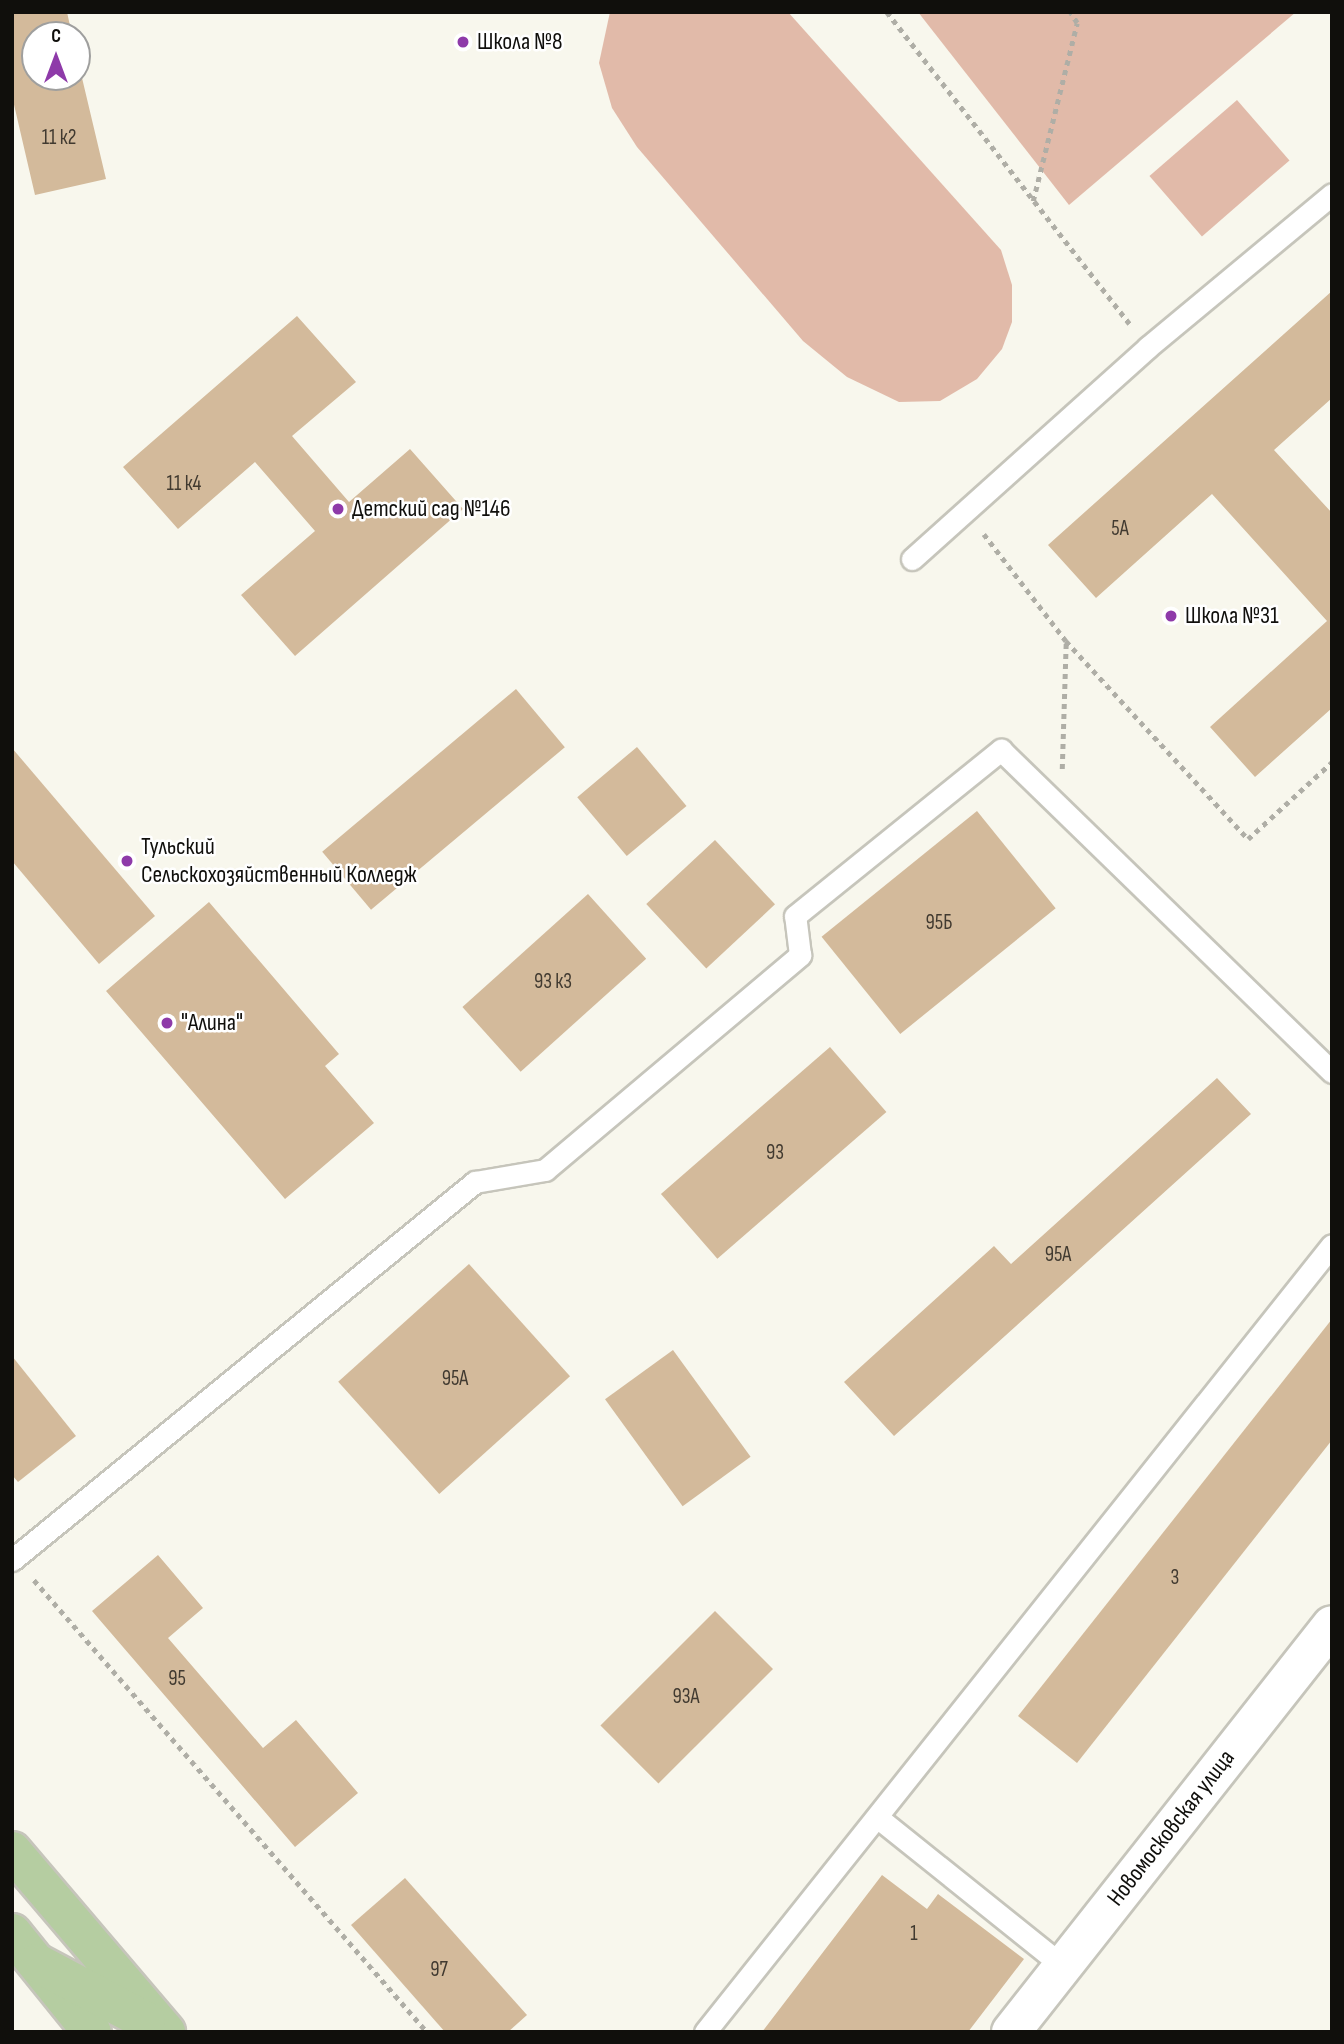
<!DOCTYPE html>
<meta charset="utf-8">
<style>
body{margin:0}
#map{position:relative;width:1344px;height:2044px;overflow:hidden;background:#f8f7ed;font-family:"Sofia Sans Condensed",sans-serif}
div>[style]{position:absolute}
.green>*{inset:0;background:#e1baa9;transform-origin:0 0}
.building>*{inset:0;background:#d3ba9b;transform-origin:0 0}
.path>*{height:4.5px;margin-top:-2.25px;transform-origin:0;background:repeating-linear-gradient(90deg,#afaea6 0 5px,transparent 0 10px)}
.roads{filter:drop-shadow(2px 0 #c6c5bb) drop-shadow(-2px 0 #c6c5bb) drop-shadow(0 2px #c6c5bb) drop-shadow(0 -2px #c6c5bb)}
.lane>*{height:21px;margin:-10.5px;padding:0 10.5px;transform-origin:10.5px;border-radius:10.5px;background:#fff}
.street>*{height:38px;margin:-19px;padding:0 19px;transform-origin:19px;border-radius:19px;background:#fff}
.primary>*{height:38px;margin:-19px;padding:0 19px;transform-origin:19px;border-radius:19px;background:#b5cda1}
.dots>*{width:19px;height:19px;translate:-50% -50%;box-sizing:border-box;border:4px solid #fff;border-radius:50%}
span{translate:-50% -50%;white-space:nowrap;text-align:center;line-height:1.15;-webkit-text-stroke:5px #fff;paint-order:stroke}
.number-label{font-size:21px;color:#413a30}
.number-label span{-webkit-text-stroke-width:0}
.poi-label{font-size:24px;color:#100f0c}
.left{translate:0 -50%;text-align:left}
.street-label{font-size:24px;color:#100f0c}
.frame{position:absolute;inset:0;border:14px solid #100f0c;pointer-events:none}
.north{position:absolute;left:21px;top:21px;width:70px;height:70px;box-sizing:border-box;background:#fff;border:2px solid #9f9f9e;border-radius:50%;rotate:0deg;font-size:19px;font-weight:700;line-height:28px;text-align:center;color:#100f0c}
.north::after{content:'';display:block;margin:auto;width:24px;height:32px;background:#8e3aa9;clip-path:polygon(50% 0,100% 100%,50% 72%,0 100%)}
</style>
<div id="map">
<div class="green">
<div style="clip-path:polygon(610px 12px,788px 12px,1001px 250px,1012px 285px,1012px 322px,1002px 349px,977px 379px,940px 401px,899px 402px,847px 377px,803px 341px,637px 147px,612px 108px,599px 63px)"></div>
<div style="clip-path:polygon(918px 12px,1296px 12px,1069px 205px)"></div>
<div style="left:1237px;top:100px;width:80px;height:116px;rotate:49deg"></div>
</div>
<div class="building">
<div style="clip-path:polygon(12px 12px,67px 12px,72px 35px,35px 35px,35px 77px,77px 77px,78px 61px,106px 179px,35px 195px,12px 96px)"></div>
<div style="clip-path:polygon(1332px 291px,1332px 398px,1274px 450px,1332px 513px,1332px 708px,1255px 777px,1210px 727px,1327px 621px,1212px 494px,1096px 598px,1048px 545px)"></div>
<div style="clip-path:polygon(297px 316px,356px 382px,292px 436px,349px 502px,410px 449px,463px 509px,295px 656px,241px 595px,315px 531px,255px 462px,178px 529px,123px 467px)"></div>
<div style="left:516px;top:689px;width:76px;height:253px;rotate:50deg"></div>
<div style="left:637px;top:747px;width:77px;height:78px;rotate:50deg"></div>
<div style="clip-path:polygon(12px 748px,155px 916px,99px 964px,12px 861px)"></div>
<div style="left:977px;top:811px;width:125px;height:200px;rotate:51deg"></div>
<div style="left:715px;top:840px;width:88px;height:94px;rotate:47deg"></div>
<div style="left:588px;top:894px;width:87px;height:169px;rotate:48deg"></div>
<div style="clip-path:polygon(209px 902px,339px 1054px,325px 1066px,374px 1123px,285px 1199px,106px 991px)"></div>
<div style="left:830px;top:1047px;width:86px;height:224px;rotate:49deg"></div>
<div style="clip-path:polygon(1217px 1078px,1251px 1114px,894px 1436px,844px 1382px,994px 1246px,1011px 1264px)"></div>
<div style="left:469px;top:1264px;width:151px;height:176px;rotate:48deg"></div>
<div style="clip-path:polygon(1332px 1319px,1332px 1440px,1077px 1763px,1018px 1716px)"></div>
<div style="left:673px;top:1350px;width:132px;height:84px;rotate:54deg"></div>
<div style="clip-path:polygon(12px 1356px,76px 1436px,18px 1482px,12px 1475px)"></div>
<div style="clip-path:polygon(158px 1555px,203px 1608px,168px 1638px,263px 1748px,296px 1720px,358px 1793px,295px 1847px,92px 1611px)"></div>
<div style="left:715px;top:1611px;width:82px;height:162px;rotate:45deg"></div>
<div style="clip-path:polygon(882px 1875px,927px 1909px,938px 1894px,1024px 1959px,968px 2032px,762px 2032px)"></div>
<div style="clip-path:polygon(405px 1878px,527px 2015px,508px 2032px,445px 2032px,351px 1925px)"></div>
</div>
<div class="path">
<div style="left:887px;top:12px;width:395px;rotate:52.1deg"></div>
<div style="left:1033px;top:201px;width:183px;rotate:-76.1deg"></div>
<div style="left:1077px;top:23px;width:13px;rotate:-122deg"></div>
<div style="left:984px;top:534px;width:135px;rotate:52.5deg"></div>
<div style="left:1066px;top:641px;width:269px;rotate:47.4deg"></div>
<div style="left:1248px;top:839px;width:114px;rotate:-42.5deg"></div>
<div style="left:1062px;top:769px;width:127px;rotate:-88.2deg"></div>
<div style="left:34px;top:1580px;width:599px;rotate:48.99deg"></div>
</div>
<div class="roads">
<div class="lane">
<div style="left:912px;top:559px;width:317px;rotate:-41.9deg"></div>
<div style="left:1148px;top:347px;width:239px;rotate:-39.7deg"></div>
<div style="left:12px;top:1560px;width:598px;rotate:-39.23deg"></div>
<div style="left:475px;top:1182px;width:71px;rotate:-9.7deg"></div>
<div style="left:545px;top:1170px;width:334px;rotate:-40.1deg"></div>
<div style="left:800px;top:955px;width:39px;rotate:-97deg"></div>
<div style="left:795px;top:916px;width:265px;rotate:-38.9deg"></div>
<div style="left:1001px;top:750px;width:462px;rotate:44.2deg"></div>
<div style="left:877px;top:1817px;width:237px;rotate:38.7deg"></div>
<div style="left:705px;top:2032px;width:1006px;rotate:-51.46deg"></div>
</div>
<div class="street">
<div style="left:1011px;top:2032px;width:518px;rotate:-51.74deg"></div>
</div>
<div class="primary">
<div style="left:12px;top:1851px;width:238px;rotate:49.6deg"></div>
<div style="left:12px;top:1933px;width:127px;rotate:51.1deg"></div>
<div style="left:37px;top:1963px;width:123px;rotate:28deg"></div>
</div>
</div>
<div class="dots">
<div style="left:463px;top:42px;background:#8e3aa9"></div>
<div style="left:338px;top:509px;background:#8e3aa9"></div>
<div style="left:1171px;top:616px;background:#8e3aa9"></div>
<div style="left:127px;top:861px;background:#8e3aa9"></div>
<div style="left:167px;top:1023px;background:#8e3aa9"></div>
</div>
<div class="number-label">
<span style="left:59px;top:138px">11 к2</span>
<span style="left:184px;top:484px">11 к4</span>
<span style="left:1120px;top:529px">5А</span>
<span style="left:939px;top:923px">95Б</span>
<span style="left:553px;top:982px">93 к3</span>
<span style="left:775px;top:1153px">93</span>
<span style="left:1058px;top:1255px">95А</span>
<span style="left:455px;top:1379px">95А</span>
<span style="left:1175px;top:1578px">3</span>
<span style="left:177px;top:1679px">95</span>
<span style="left:686px;top:1697px">93А</span>
<span style="left:914px;top:1934px">1</span>
<span style="left:439px;top:1970px">97</span>
</div>
<div class="poi-label">
<span class="left" style="left:477px;top:42px">Школа №8</span>
<span class="left" style="left:352px;top:509px">Детский сад №146</span>
<span class="left" style="left:1185px;top:616px">Школа №31</span>
<span class="left" style="left:141px;top:861px">Тульский<br>Сельскохозяйственный Колледж</span>
<span class="left" style="left:181px;top:1023px">"Алина"</span>
</div>
<div class="street-label">
<span style="left:1171px;top:1828px;rotate:-52deg">Новомосковская улица</span>
</div>
<div class="frame"></div>
<div class="north">С</div>
</div>
